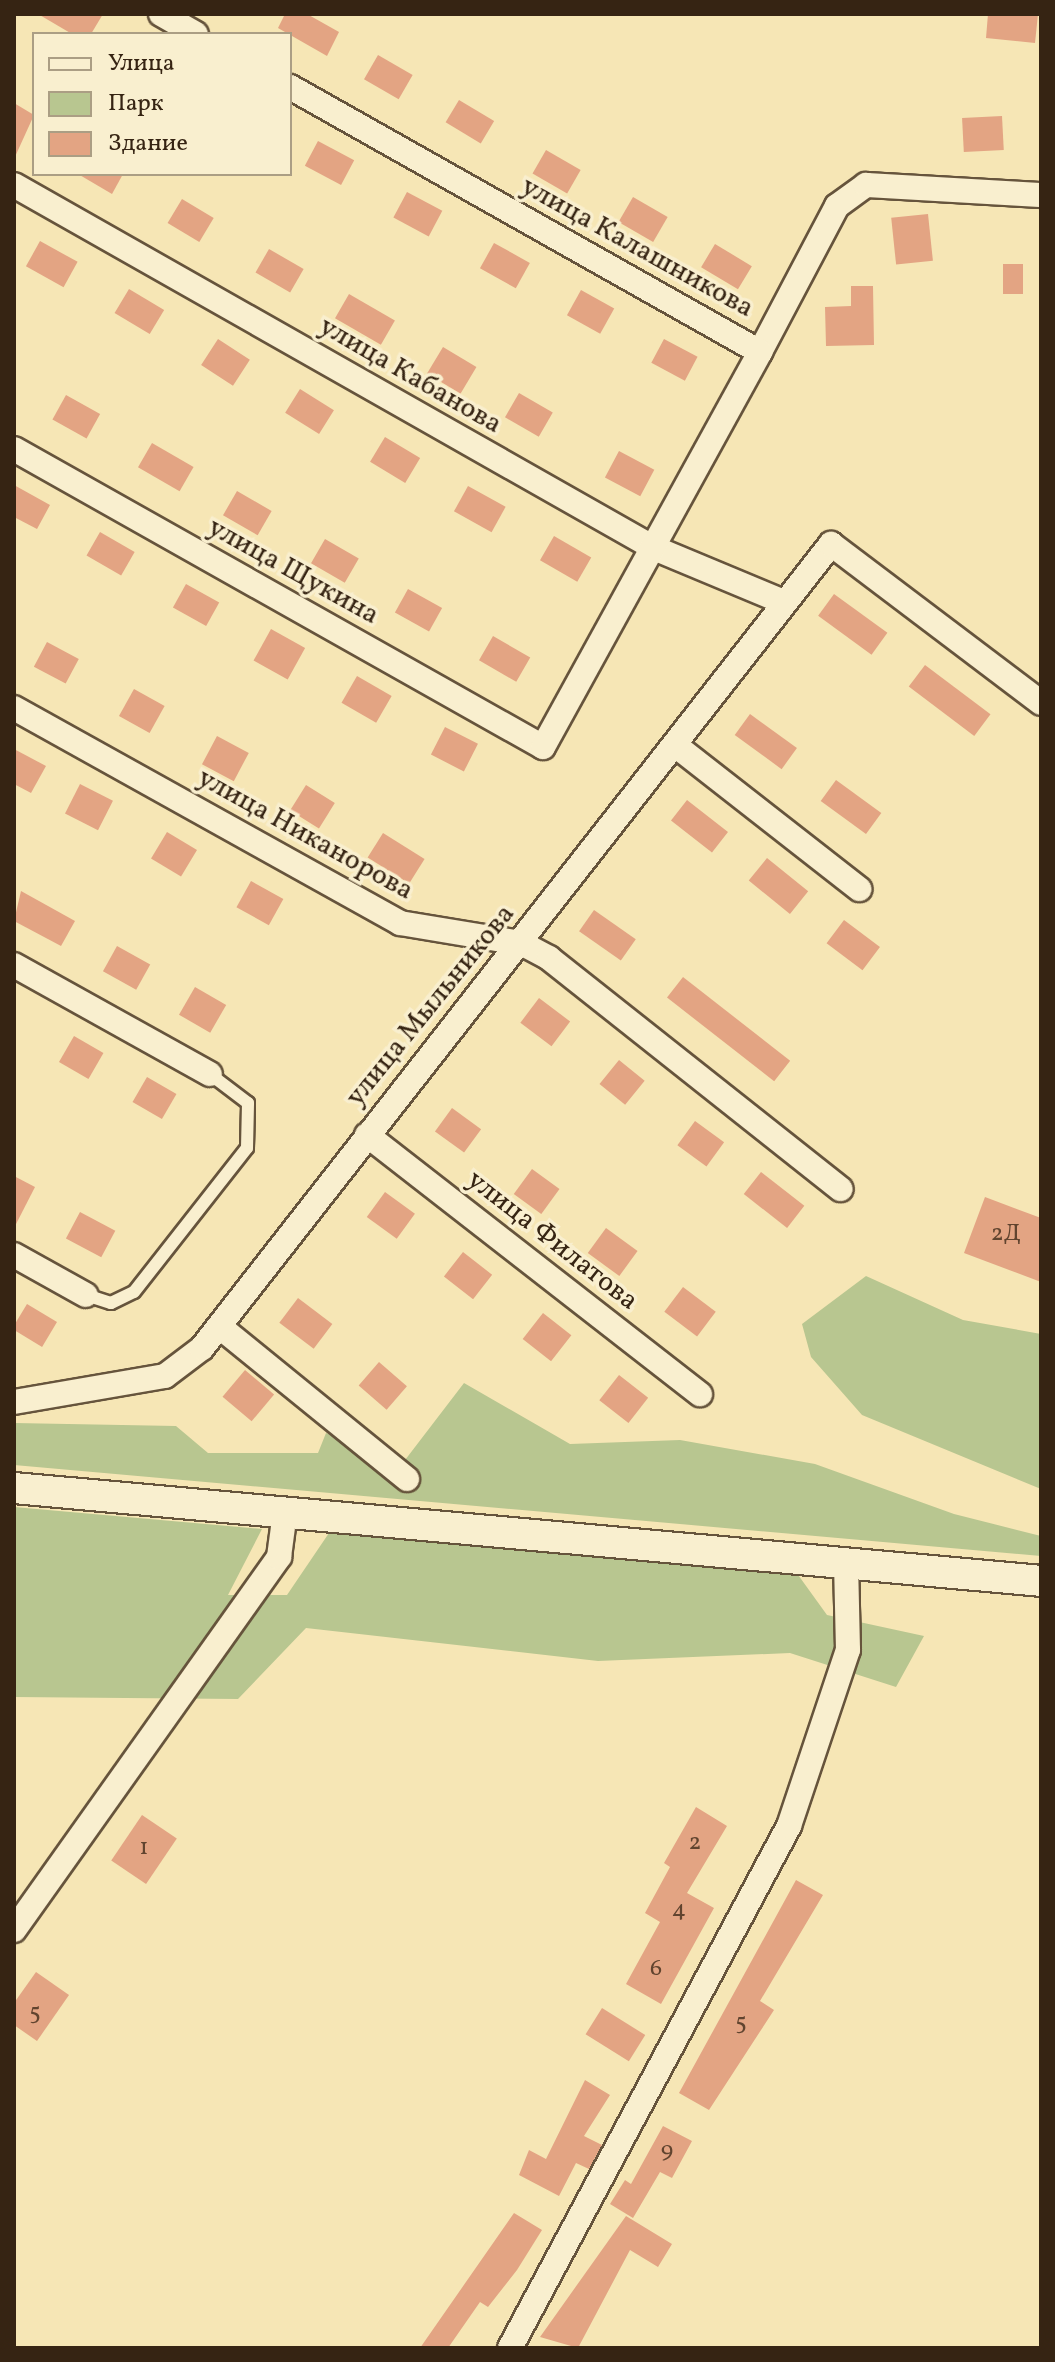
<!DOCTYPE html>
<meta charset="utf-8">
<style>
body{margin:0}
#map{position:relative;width:1055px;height:2362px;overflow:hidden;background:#f6e6b5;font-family:Vollkorn,serif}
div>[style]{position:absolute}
.green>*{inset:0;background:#b8c690}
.building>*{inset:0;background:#e3a483;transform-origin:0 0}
.roads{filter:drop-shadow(2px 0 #66543c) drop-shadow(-2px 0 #66543c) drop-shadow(0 2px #66543c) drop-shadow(0 -2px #66543c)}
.service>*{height:12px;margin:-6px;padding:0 6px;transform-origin:6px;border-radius:6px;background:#f9efcf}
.minor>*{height:24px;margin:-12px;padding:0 12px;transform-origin:12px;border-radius:12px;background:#f9efcf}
.tertiary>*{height:30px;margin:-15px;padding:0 15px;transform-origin:15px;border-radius:15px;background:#f9efcf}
span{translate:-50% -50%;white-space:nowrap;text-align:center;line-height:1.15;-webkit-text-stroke:7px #f9efcf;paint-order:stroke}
.number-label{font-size:24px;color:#61442f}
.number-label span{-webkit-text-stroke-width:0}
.street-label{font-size:28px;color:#362413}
.frame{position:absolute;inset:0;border:16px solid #362413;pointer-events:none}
.legend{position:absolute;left:32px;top:32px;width:260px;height:144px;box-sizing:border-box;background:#f9efcf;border:2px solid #ab9e84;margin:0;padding:10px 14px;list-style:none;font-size:24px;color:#362413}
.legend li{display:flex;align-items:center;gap:16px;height:40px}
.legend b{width:40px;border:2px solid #ab9e84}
</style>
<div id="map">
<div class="green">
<div style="clip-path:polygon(866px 1276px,963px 1320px,1041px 1334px,1041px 1489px,862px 1415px,811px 1357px,802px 1324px)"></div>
<div style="clip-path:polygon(464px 1383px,570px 1444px,680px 1440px,815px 1464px,954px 1514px,1041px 1536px,1041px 1556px,14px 1465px,14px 1423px,176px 1426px,208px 1453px,318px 1453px,326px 1433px,402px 1464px)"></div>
<div style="clip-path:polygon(14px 1507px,262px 1529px,228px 1595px,287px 1595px,329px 1533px,796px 1572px,827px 1615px,924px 1636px,896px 1687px,790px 1653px,598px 1661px,306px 1628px,238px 1699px,14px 1697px)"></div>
</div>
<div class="building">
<div style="clip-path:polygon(38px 14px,103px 14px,91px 34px,72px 34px)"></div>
<div style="clip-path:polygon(285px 14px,307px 14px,339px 32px,327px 56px,278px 28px)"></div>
<div style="clip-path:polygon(988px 14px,1038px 14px,1035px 43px,986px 38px)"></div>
<div style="left:378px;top:55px;width:40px;height:28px;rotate:30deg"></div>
<div style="left:459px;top:100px;width:41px;height:26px;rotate:31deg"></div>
<div style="clip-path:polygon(14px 103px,34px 115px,14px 159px)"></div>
<div style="left:1002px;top:116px;width:34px;height:40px;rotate:87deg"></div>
<div style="left:318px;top:141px;width:41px;height:28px;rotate:28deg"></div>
<div style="left:546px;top:150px;width:40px;height:27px;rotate:30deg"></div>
<div style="clip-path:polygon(78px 174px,123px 174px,112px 194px)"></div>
<div style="left:407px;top:192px;width:40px;height:29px;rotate:28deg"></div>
<div style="left:633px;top:197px;width:40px;height:29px;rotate:30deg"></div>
<div style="left:182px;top:199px;width:37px;height:28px;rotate:31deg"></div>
<div style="left:928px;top:214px;width:47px;height:37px;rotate:84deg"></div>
<div style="left:40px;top:241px;width:43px;height:29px;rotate:29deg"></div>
<div style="left:494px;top:243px;width:41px;height:29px;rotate:29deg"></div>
<div style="left:715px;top:244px;width:43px;height:27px;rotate:31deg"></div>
<div style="left:269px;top:249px;width:40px;height:27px;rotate:30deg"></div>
<div style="left:1003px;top:264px;width:20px;height:30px"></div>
<div style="clip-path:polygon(851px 286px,873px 286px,874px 345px,826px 346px,825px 307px,851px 306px)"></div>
<div style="left:129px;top:289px;width:41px;height:28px;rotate:31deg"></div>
<div style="left:581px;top:290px;width:38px;height:29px;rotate:29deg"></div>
<div style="left:349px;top:294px;width:53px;height:28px;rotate:30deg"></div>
<div style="left:218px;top:339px;width:38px;height:31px;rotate:33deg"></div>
<div style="left:664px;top:339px;width:38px;height:27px;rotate:28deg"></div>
<div style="left:443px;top:347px;width:39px;height:31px;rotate:31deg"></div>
<div style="left:300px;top:389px;width:40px;height:28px;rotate:32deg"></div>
<div style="left:519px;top:393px;width:39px;height:28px;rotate:30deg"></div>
<div style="left:66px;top:395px;width:39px;height:28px;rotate:29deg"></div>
<div style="left:385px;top:437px;width:41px;height:29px;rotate:31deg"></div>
<div style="left:152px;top:443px;width:48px;height:28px;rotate:30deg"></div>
<div style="left:619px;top:451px;width:40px;height:30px;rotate:28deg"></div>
<div style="clip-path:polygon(14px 485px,50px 505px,37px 529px,14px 517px)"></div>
<div style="left:468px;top:486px;width:43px;height:29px;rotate:29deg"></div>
<div style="left:237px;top:491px;width:40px;height:28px;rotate:30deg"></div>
<div style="left:100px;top:532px;width:40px;height:27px;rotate:30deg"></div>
<div style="left:554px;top:536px;width:43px;height:28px;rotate:30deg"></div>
<div style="left:325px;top:539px;width:39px;height:28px;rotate:30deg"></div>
<div style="left:186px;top:584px;width:38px;height:27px;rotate:29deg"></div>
<div style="left:408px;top:589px;width:39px;height:27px;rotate:29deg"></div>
<div style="left:834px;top:594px;width:66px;height:27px;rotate:36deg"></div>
<div style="left:271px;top:629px;width:39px;height:36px;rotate:29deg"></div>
<div style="left:493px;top:636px;width:43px;height:28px;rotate:30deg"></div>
<div style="left:47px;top:642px;width:36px;height:28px;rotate:28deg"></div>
<div style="left:925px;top:665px;width:82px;height:27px;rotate:37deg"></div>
<div style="left:357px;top:676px;width:40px;height:31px;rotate:30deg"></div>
<div style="left:134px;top:689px;width:35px;height:31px;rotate:29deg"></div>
<div style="left:750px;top:714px;width:58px;height:26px;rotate:36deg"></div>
<div style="left:445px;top:727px;width:37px;height:31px;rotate:27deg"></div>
<div style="left:217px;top:736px;width:36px;height:32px;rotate:28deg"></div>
<div style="clip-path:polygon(14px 749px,46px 766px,31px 793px,14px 784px)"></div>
<div style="left:836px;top:780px;width:56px;height:26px;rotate:36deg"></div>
<div style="left:80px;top:784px;width:37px;height:33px;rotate:27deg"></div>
<div style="left:306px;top:785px;width:34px;height:30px;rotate:32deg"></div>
<div style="left:687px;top:800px;width:52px;height:26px;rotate:38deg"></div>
<div style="left:167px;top:832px;width:35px;height:31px;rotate:31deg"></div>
<div style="left:383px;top:833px;width:49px;height:29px;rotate:32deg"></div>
<div style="left:767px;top:858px;width:53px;height:29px;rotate:39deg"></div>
<div style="left:251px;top:881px;width:37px;height:30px;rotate:29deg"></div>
<div style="clip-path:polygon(21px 891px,75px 921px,61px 946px,14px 921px)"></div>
<div style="left:594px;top:910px;width:51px;height:26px;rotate:35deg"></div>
<div style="left:844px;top:920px;width:45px;height:29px;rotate:37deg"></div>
<div style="left:117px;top:946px;width:38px;height:29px;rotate:29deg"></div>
<div style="left:683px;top:977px;width:136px;height:26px;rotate:38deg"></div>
<div style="left:195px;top:987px;width:36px;height:32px;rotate:30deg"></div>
<div style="left:539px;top:998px;width:39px;height:31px;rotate:37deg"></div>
<div style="left:74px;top:1036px;width:34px;height:30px;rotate:30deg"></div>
<div style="left:619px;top:1060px;width:33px;height:31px;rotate:39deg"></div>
<div style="left:147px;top:1077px;width:34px;height:29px;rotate:30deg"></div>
<div style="left:452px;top:1108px;width:36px;height:29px;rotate:36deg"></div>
<div style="left:695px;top:1121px;width:36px;height:30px;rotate:36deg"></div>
<div style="left:532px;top:1169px;width:34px;height:31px;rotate:36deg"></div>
<div style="left:761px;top:1172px;width:55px;height:28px;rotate:38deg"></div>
<div style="clip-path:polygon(14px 1176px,35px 1187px,14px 1228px)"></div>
<div style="left:385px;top:1192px;width:37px;height:31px;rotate:36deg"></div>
<div style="clip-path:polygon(985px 1197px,1041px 1218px,1041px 1282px,964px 1253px)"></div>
<div style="left:80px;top:1212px;width:40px;height:30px;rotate:28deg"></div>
<div style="left:606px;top:1228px;width:39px;height:31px;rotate:36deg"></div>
<div style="left:463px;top:1252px;width:37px;height:31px;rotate:38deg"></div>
<div style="left:683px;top:1287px;width:41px;height:31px;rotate:37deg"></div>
<div style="left:298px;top:1298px;width:43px;height:31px;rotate:37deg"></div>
<div style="left:27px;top:1304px;width:35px;height:29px;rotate:31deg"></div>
<div style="left:543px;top:1313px;width:36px;height:33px;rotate:38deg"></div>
<div style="left:379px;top:1362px;width:37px;height:31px;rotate:41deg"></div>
<div style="left:245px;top:1370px;width:38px;height:35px;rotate:40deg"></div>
<div style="left:619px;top:1375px;width:37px;height:32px;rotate:38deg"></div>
<div style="clip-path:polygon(696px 1807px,727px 1826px,687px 1893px,714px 1908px,661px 2004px,626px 1984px,660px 1922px,645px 1913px,670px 1867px,664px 1863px)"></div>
<div style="left:142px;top:1815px;width:42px;height:55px;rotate:34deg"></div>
<div style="clip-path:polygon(796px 1880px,823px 1895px,760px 2001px,774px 2010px,709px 2110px,679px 2093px)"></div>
<div style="clip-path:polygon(36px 1972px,69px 1995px,37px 2041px,14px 2025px,14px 2003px)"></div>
<div style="left:602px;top:2008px;width:51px;height:31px;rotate:32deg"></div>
<div style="clip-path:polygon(585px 2080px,610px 2095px,584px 2136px,602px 2145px,589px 2169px,576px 2163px,559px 2196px,519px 2175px,529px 2150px,546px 2159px)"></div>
<div style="clip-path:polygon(663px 2126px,692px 2141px,672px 2178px,660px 2172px,633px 2218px,610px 2204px,625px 2180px,631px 2184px)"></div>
<div style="clip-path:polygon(514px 2213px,542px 2230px,517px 2270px,488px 2307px,480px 2302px,448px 2348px,420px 2348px)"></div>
<div style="clip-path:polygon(626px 2216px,672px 2244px,658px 2267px,630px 2250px,578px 2348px,540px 2337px)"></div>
</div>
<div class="roads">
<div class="service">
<div style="left:86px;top:1295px;width:26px;rotate:18deg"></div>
<div style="left:111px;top:1303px;width:25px;rotate:-26deg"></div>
<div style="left:134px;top:1292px;width:183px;rotate:-51.9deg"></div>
<div style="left:247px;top:1148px;width:45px;rotate:-88.7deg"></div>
<div style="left:248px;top:1103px;width:48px;rotate:-142.7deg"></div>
</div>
<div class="minor">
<div style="left:161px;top:14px;width:40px;rotate:29.7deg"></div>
<div style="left:14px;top:185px;width:736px;rotate:29.56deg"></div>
<div style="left:654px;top:548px;width:141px;rotate:22.6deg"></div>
<div style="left:760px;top:352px;width:165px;rotate:-62.2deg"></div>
<div style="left:837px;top:206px;width:36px;rotate:-36deg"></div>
<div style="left:866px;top:185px;width:175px;rotate:3.3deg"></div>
<div style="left:14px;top:449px;width:607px;rotate:29.39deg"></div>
<div style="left:543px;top:747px;width:451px;rotate:-61.2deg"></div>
<div style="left:760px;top:352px;width:540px;rotate:-150.58deg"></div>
<div style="left:14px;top:708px;width:442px;rotate:29.1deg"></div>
<div style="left:400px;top:923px;width:123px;rotate:9.4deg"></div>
<div style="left:521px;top:943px;width:32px;rotate:28deg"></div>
<div style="left:549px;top:958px;width:372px;rotate:38.4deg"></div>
<div style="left:675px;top:745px;width:234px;rotate:38deg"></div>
<div style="left:14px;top:965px;width:224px;rotate:29.1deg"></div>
<div style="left:367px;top:1135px;width:422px;rotate:37.9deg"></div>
<div style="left:14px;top:1255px;width:82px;rotate:29.1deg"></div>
<div style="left:220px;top:1327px;width:241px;rotate:39.1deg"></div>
<div style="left:14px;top:1402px;width:153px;rotate:-9.8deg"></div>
<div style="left:165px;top:1376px;width:46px;rotate:-37.1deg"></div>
<div style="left:202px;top:1348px;width:1021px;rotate:-51.96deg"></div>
<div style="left:831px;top:544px;width:263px;rotate:37.1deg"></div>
<div style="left:14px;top:1930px;width:458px;rotate:-54.6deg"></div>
<div style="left:279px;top:1557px;width:45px;rotate:-82.4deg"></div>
<div style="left:510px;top:2348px;width:592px;rotate:-61.88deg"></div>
<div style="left:789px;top:1826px;width:186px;rotate:-71.5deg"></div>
<div style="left:848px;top:1650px;width:86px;rotate:-91.3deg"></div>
</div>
<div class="tertiary">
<div style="left:14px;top:1488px;width:1031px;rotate:5.17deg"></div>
</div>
</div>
<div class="number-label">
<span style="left:1006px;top:1235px">2Д</span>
<span style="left:695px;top:1844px">2</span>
<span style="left:144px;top:1849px">1</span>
<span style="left:679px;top:1911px">4</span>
<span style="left:656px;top:1970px">6</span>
<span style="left:35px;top:2014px">5</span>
<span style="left:741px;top:2024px">5</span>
<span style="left:667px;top:2152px">9</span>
</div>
<div class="street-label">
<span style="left:637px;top:248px;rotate:29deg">улица Калашникова</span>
<span style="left:410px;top:376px;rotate:30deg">улица Кабанова</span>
<span style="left:293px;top:572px;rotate:29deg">улица Щукина</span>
<span style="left:305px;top:835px;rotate:29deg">улица Никанорова</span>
<span style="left:431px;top:1006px;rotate:-51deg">улица Мыльникова</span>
<span style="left:552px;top:1241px;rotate:38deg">улица Филатова</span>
</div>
<div class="frame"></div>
<ul class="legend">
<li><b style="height:10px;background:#f9efcf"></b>Улица</li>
<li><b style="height:22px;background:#b8c690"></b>Парк</li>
<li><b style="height:22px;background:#e3a483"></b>Здание</li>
</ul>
</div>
